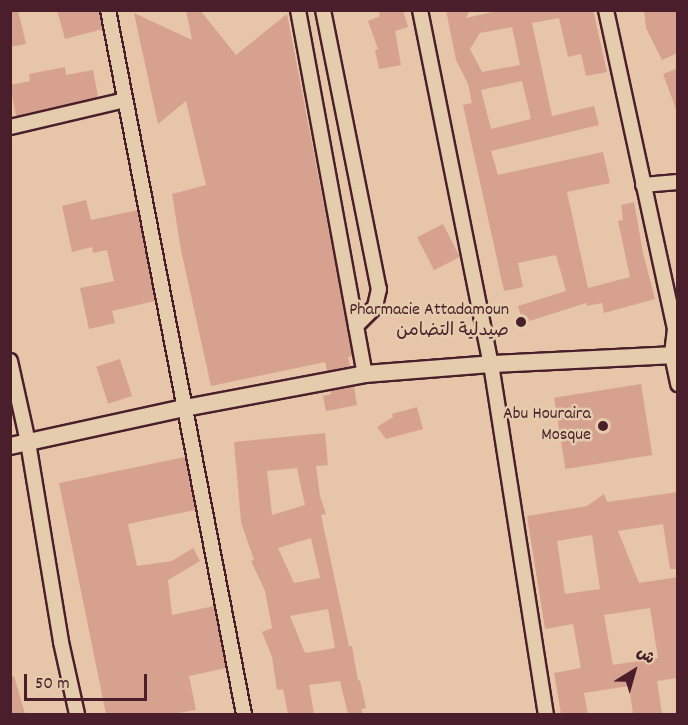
<!DOCTYPE html>
<meta charset="utf-8">
<style>
body{margin:0}
#map{position:relative;width:688px;height:725px;overflow:hidden;background:#e6c5a8;font-family:Dekko,"Playpen Sans Arabic",sans-serif}
div>[style]{position:absolute}
.building>*{inset:0;background:#d6a28f;transform-origin:0 0}
.roads{filter:drop-shadow(2px 0 #4a1f2b) drop-shadow(-2px 0 #4a1f2b) drop-shadow(0 2px #4a1f2b) drop-shadow(0 -2px #4a1f2b)}
.minor>*{height:14px;margin:-7px;padding:0 7px;transform-origin:7px;border-radius:7px;background:#e4ccad}
.tertiary>*{height:16px;margin:-8px;padding:0 8px;transform-origin:8px;border-radius:8px;background:#e4ccad}
.dots>*{width:16px;height:16px;translate:-50% -50%;box-sizing:border-box;border:3px solid #e4ccad;border-radius:50%}
span{translate:-50% -50%;white-space:nowrap;text-align:center;line-height:1.15;-webkit-text-stroke:5px #e4ccad;paint-order:stroke}
.poi-label{font-size:18px;color:#4a1f2b}
.right{translate:-100% -50%;text-align:right}
.frame{position:absolute;inset:0;border:12px solid #4a1f2b;pointer-events:none}
.north{position:absolute;left:604px;top:641px;width:60px;height:60px;-webkit-text-stroke:4px #e4ccad;paint-order:stroke;rotate:37deg;font-size:16px;font-weight:700;line-height:24px;text-align:center;color:#4a1f2b}
.north::after{content:'';display:block;margin:auto;width:21px;height:27px;background:#4a1f2b;clip-path:polygon(50% 0,100% 100%,50% 72%,0 100%)}
.scale{position:absolute;left:24px;top:674px;width:123px;height:27px;box-sizing:border-box;border:3px solid #4a1f2b;border-top:0;padding-left:8px;font-size:18px;line-height:21px;white-space:nowrap;color:#4a1f2b;-webkit-text-stroke:4px #e4ccad;paint-order:stroke}
</style>
<div id="map">
<div class="building">
<div style="clip-path:polygon(10px 10px,18px 10px,26px 44px,10px 47px)"></div>
<div style="clip-path:polygon(57px 10px,99px 10px,103px 29px,65px 39px)"></div>
<div style="clip-path:polygon(186px 10px,200px 10px,236px 55px,287px 14px,353px 356px,348px 357px,350px 366px,327px 371px,325px 362px,211px 386px,181px 250px,172px 194px,206px 185px,186px 101px,158px 124px,134px 13px,192px 40px)"></div>
<div style="clip-path:polygon(378px 10px,403px 10px,408px 27px,395px 31px,401px 65px,379px 69px,375px 50px,378px 49px,368px 21px,380px 16px)"></div>
<div style="clip-path:polygon(evenodd,446px 10px,470px 10px,466px 18px,502px 10px,593px 10px,607px 72px,586px 76px,581px 54px,568px 57px,559px 18px,532px 23px,552px 116px,594px 106px,599px 125px,491px 151px,498px 175px,603px 152px,610px 183px,567px 192px,588px 288px,630px 277px,618px 221px,623px 220px,621px 205px,634px 202px,643px 253px,655px 299px,604px 313px,602px 303px,587px 306px,586px 303px,523px 323px,518px 306px,566px 291px,556px 255px,518px 263px,523px 287px,504px 291px,463px 105px,472px 103px,468px 84px,456px 60px,446px 10px,512px 27px,520px 65px,482px 72px,470px 49px,480px 33px,512px 27px,446px 10px,522px 81px,531px 119px,491px 129px,481px 90px,522px 81px)"></div>
<div style="clip-path:polygon(644px 10px,678px 10px,678px 53px,662px 60px,646px 28px)"></div>
<div style="clip-path:polygon(65px 67px,66px 75px,93px 70px,98px 97px,16px 116px,10px 85px,30px 81px,29px 74px)"></div>
<div style="clip-path:polygon(678px 68px,678px 109px,676px 109px,663px 74px)"></div>
<div style="clip-path:polygon(86px 200px,91px 220px,138px 210px,155px 301px,112px 311px,115px 323px,89px 329px,80px 288px,114px 281px,107px 250px,93px 253px,92px 247px,72px 252px,62px 206px)"></div>
<div style="left:443px;top:224px;width:37px;height:29px;rotate:63deg"></div>
<div style="left:120px;top:359px;width:39px;height:25px;rotate:72deg"></div>
<div style="left:641px;top:384px;width:72px;height:88px;rotate:81deg"></div>
<div style="clip-path:polygon(354px 387px,357px 405px,326px 411px,323px 396px,331px 394px,331px 391px)"></div>
<div style="clip-path:polygon(417px 407px,423px 429px,386px 439px,377px 427px,393px 417px,392px 414px)"></div>
<div style="clip-path:polygon(evenodd,325px 433px,328px 465px,316px 466px,320px 496px,326px 514px,321px 515px,349px 646px,352px 646px,358px 681px,360px 680px,366px 708px,361px 709px,363px 714px,348px 714px,340px 681px,309px 685px,314px 714px,288px 714px,283px 689px,277px 690px,272px 657px,262px 632px,272px 628px,265px 591px,251px 561px,254px 560px,241px 522px,234px 442px,325px 433px,297px 468px,305px 505px,272px 515px,267px 471px,297px 468px,325px 433px,311px 538px,320px 578px,294px 583px,278px 548px,311px 538px,325px 433px,328px 609px,335px 648px,305px 653px,290px 616px,328px 609px)"></div>
<div style="clip-path:polygon(185px 457px,195px 510px,128px 524px,137px 566px,172px 561px,193px 548px,200px 561px,168px 580px,172px 615px,214px 606px,226px 668px,189px 676px,196px 710px,172px 714px,106px 714px,59px 483px)"></div>
<div style="clip-path:polygon(evenodd,678px 492px,678px 569px,670px 569px,663px 524px,618px 531px,639px 583px,678px 577px,678px 678px,657px 681px,662px 714px,633px 714px,629px 686px,584px 693px,588px 714px,561px 714px,554px 673px,581px 668px,573px 624px,545px 629px,527px 516px,587px 506px,604px 494px,607px 502px,678px 492px,592px 535px,600px 589px,565px 594px,557px 541px,592px 535px,678px 492px,650px 608px,658px 658px,613px 665px,604px 615px,650px 608px)"></div>
<div style="clip-path:polygon(14px 676px,25px 714px,10px 714px,10px 677px)"></div>
</div>
<div class="roads">
<div class="minor">
<div style="left:108px;top:10px;width:717px;rotate:79.07deg"></div>
<div style="left:298px;top:10px;width:370px;rotate:79.6deg"></div>
<div style="left:323px;top:10px;width:285px;rotate:78.7deg"></div>
<div style="left:379px;top:289px;width:18px;rotate:103deg"></div>
<div style="left:375px;top:307px;width:27px;rotate:135deg"></div>
<div style="left:420px;top:10px;width:361px;rotate:78.7deg"></div>
<div style="left:491px;top:364px;width:354px;rotate:81.1deg"></div>
<div style="left:606px;top:10px;width:326px;rotate:77.8deg"></div>
<div style="left:675px;top:329px;width:26px;rotate:97deg"></div>
<div style="left:672px;top:355px;width:30px;rotate:78deg"></div>
<div style="left:10px;top:127px;width:118px;rotate:-13.2deg"></div>
<div style="left:643px;top:185px;width:35px;rotate:-5deg"></div>
<div style="left:10px;top:361px;width:83px;rotate:77.5deg"></div>
<div style="left:28px;top:442px;width:203px;rotate:80.6deg"></div>
<div style="left:61px;top:642px;width:74px;rotate:77.5deg"></div>
</div>
<div class="tertiary">
<div style="left:10px;top:446px;width:179px;rotate:-12.3deg"></div>
<div style="left:185px;top:408px;width:183px;rotate:-10.7deg"></div>
<div style="left:365px;top:374px;width:126px;rotate:-4.5deg"></div>
<div style="left:491px;top:364px;width:187px;rotate:-2.8deg"></div>
</div>
</div>
<div class="dots">
<div style="left:521px;top:322px;background:#4a1f2b"></div>
<div style="left:603px;top:426px;background:#4a1f2b"></div>
</div>
<div class="poi-label">
<span class="right" style="left:509px;top:322px">Pharmacie Attadamoun<br>صيدلية التضامن</span>
<span class="right" style="left:591px;top:426px">Abu Houraira<br>Mosque</span>
</div>
<div class="frame"></div>
<div class="north">ش</div>
<div class="scale">50 m</div>
</div>
